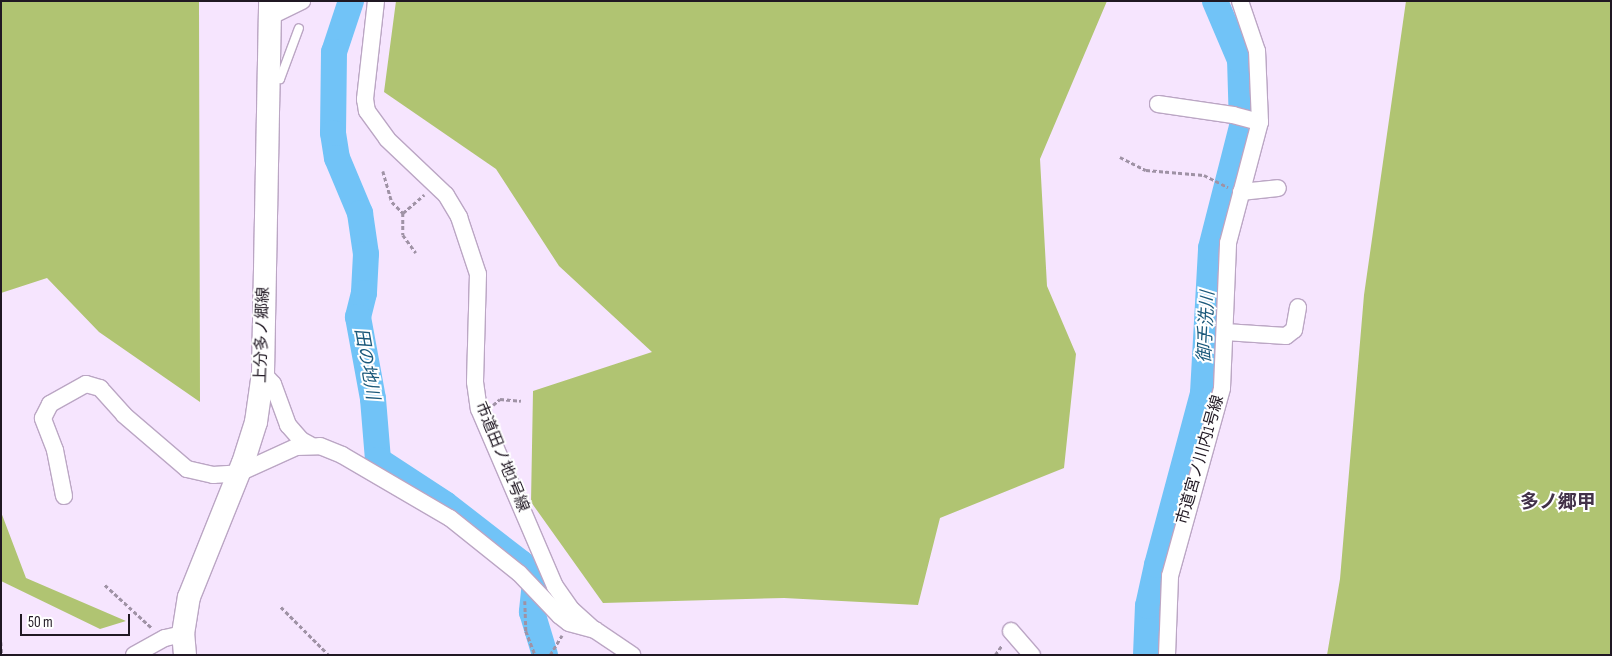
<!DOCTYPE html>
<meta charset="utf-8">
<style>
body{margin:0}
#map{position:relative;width:1612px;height:656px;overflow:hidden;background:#f6e5fe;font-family:"Sofia Sans Condensed","Noto Sans JP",sans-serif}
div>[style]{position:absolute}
.forest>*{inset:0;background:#b0c472}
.river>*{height:26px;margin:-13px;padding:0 13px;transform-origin:13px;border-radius:13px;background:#71c3f7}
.path>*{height:2.5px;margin-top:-1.25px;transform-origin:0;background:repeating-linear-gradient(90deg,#9f92a5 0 4px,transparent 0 6.5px)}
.roads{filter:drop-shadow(1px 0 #bba6c4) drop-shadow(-1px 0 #bba6c4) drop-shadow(0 1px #bba6c4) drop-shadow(0 -1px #bba6c4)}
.service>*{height:8px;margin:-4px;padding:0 4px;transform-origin:4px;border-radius:4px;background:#fff}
.minor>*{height:16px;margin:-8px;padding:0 8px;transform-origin:8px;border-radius:8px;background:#fff}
.secondary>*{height:22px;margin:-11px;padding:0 11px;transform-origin:11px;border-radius:11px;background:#fff}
span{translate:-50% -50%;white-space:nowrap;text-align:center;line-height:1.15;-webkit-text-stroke:4px #fff;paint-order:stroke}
.street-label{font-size:16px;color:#201823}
.water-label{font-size:18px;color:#1b597b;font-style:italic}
.quarter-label{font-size:19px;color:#423149;font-weight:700}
.frame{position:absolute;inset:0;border:2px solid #201823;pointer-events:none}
.scale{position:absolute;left:20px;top:614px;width:110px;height:22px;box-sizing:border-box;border:2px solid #201823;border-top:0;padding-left:6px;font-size:15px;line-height:18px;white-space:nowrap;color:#201823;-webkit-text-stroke:4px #fff;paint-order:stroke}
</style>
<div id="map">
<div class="forest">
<div style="clip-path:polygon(1px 1px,199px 1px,200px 402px,99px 332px,47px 278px,1px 293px)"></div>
<div style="clip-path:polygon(396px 1px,1107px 1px,1040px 159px,1047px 286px,1076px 354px,1064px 468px,940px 518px,918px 605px,784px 598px,603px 603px,531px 502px,533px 391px,652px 352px,559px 266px,496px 169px,384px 92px)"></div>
<div style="clip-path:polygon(1406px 1px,1611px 1px,1611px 655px,1327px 655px,1340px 579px,1364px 295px)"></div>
<div style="clip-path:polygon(1px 512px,26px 578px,126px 621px,100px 629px,1px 581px)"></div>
</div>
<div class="river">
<div style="left:351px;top:1px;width:54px;rotate:108.4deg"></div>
<div style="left:334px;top:52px;width:81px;rotate:90.7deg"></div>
<div style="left:333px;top:133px;width:25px;rotate:81deg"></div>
<div style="left:337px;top:158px;width:60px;rotate:67.3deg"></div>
<div style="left:360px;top:213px;width:41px;rotate:81.7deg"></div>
<div style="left:366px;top:254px;width:39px;rotate:93deg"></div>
<div style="left:364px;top:293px;width:25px;rotate:104deg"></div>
<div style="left:358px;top:317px;width:83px;rotate:79.6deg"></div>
<div style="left:373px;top:399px;width:61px;rotate:85.3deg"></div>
<div style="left:378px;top:460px;width:80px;rotate:33.3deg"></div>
<div style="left:445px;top:504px;width:96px;rotate:37.8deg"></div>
<div style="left:521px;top:563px;width:24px;rotate:54deg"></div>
<div style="left:535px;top:582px;width:30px;rotate:96deg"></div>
<div style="left:532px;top:612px;width:45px;rotate:73.2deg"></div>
<div style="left:1146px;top:655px;width:49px;rotate:-87.7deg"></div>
<div style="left:1148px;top:606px;width:42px;rotate:-77.6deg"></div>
<div style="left:1157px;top:565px;width:178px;rotate:-75deg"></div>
<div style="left:1203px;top:393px;width:145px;rotate:-86.8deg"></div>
<div style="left:1211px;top:248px;width:126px;rotate:-75.7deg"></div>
<div style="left:1242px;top:126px;width:66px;rotate:-91.7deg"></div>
<div style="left:1240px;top:60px;width:64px;rotate:-113deg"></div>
</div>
<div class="path">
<div style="left:1120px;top:157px;width:29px;rotate:27deg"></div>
<div style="left:1146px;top:170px;width:58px;rotate:4.9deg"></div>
<div style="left:1204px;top:175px;width:27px;rotate:27deg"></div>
<div style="left:383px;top:171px;width:32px;rotate:74deg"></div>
<div style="left:392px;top:202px;width:16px;rotate:45deg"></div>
<div style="left:403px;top:213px;width:22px;rotate:90deg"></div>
<div style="left:403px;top:235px;width:22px;rotate:54deg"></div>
<div style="left:403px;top:213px;width:28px;rotate:-41deg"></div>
<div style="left:493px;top:405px;width:9px;rotate:-41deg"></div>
<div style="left:500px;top:399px;width:21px;rotate:5deg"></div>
<div style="left:105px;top:585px;width:64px;rotate:42.5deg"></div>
<div style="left:525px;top:601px;width:30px;rotate:88deg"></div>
<div style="left:526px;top:631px;width:26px;rotate:69deg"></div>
<div style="left:281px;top:607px;width:68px;rotate:45deg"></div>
<div style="left:1px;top:642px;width:13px;rotate:86deg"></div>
<div style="left:550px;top:655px;width:23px;rotate:-59deg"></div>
<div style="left:995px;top:655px;width:12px;rotate:-55deg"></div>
</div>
<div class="roads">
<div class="service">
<div style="left:270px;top:80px;width:10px;rotate:-6deg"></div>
<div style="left:280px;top:79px;width:54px;rotate:-69.6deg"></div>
</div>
<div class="minor">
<div style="left:376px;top:1px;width:99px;rotate:96.4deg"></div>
<div style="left:365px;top:99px;width:12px;rotate:81deg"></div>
<div style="left:367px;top:111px;width:34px;rotate:54deg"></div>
<div style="left:387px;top:139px;width:81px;rotate:43.5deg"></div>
<div style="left:446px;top:195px;width:26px;rotate:59deg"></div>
<div style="left:459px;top:217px;width:60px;rotate:71.6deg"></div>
<div style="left:478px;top:274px;width:108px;rotate:91.6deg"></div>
<div style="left:475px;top:382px;width:27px;rotate:82deg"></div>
<div style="left:479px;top:409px;width:193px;rotate:66.8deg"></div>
<div style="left:555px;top:586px;width:29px;rotate:55deg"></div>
<div style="left:572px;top:610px;width:28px;rotate:42deg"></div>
<div style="left:269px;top:17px;width:37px;rotate:-26deg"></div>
<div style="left:1158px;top:104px;width:76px;rotate:8.3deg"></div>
<div style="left:1233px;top:115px;width:28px;rotate:15deg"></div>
<div style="left:1241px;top:192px;width:37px;rotate:-6deg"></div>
<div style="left:1225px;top:332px;width:61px;rotate:3.8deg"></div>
<div style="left:1286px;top:336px;width:10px;rotate:-37deg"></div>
<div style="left:1294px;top:330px;width:23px;rotate:-80deg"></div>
<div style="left:263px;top:373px;width:15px;rotate:48deg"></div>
<div style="left:273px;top:384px;width:44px;rotate:69.9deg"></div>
<div style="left:288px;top:425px;width:20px;rotate:49deg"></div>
<div style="left:301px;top:440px;width:10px;rotate:29deg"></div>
<div style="left:64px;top:496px;width:47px;rotate:-101.1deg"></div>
<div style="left:55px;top:450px;width:34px;rotate:-111deg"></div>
<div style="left:43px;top:418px;width:16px;rotate:-63deg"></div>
<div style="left:50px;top:404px;width:41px;rotate:-29.1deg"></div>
<div style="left:86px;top:384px;width:15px;rotate:16deg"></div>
<div style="left:100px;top:388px;width:36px;rotate:48deg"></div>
<div style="left:124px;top:415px;width:83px;rotate:40.6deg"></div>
<div style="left:187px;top:469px;width:27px;rotate:13deg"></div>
<div style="left:213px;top:475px;width:26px;rotate:-4deg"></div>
<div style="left:239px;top:473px;width:63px;rotate:-24.5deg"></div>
<div style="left:296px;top:447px;width:24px;rotate:-2deg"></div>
<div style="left:320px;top:446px;width:24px;rotate:22deg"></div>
<div style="left:342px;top:455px;width:125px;rotate:30.3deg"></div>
<div style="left:450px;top:518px;width:88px;rotate:38.6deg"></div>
<div style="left:519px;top:573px;width:59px;rotate:46.4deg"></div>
<div style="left:560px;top:616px;width:11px;rotate:38deg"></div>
<div style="left:569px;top:623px;width:27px;rotate:15deg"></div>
<div style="left:595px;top:630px;width:45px;rotate:34deg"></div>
<div style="left:1011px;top:631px;width:32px;rotate:49deg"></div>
<div style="left:134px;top:655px;width:35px;rotate:-29deg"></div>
<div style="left:165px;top:638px;width:18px;rotate:-13deg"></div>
<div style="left:1167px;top:655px;width:79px;rotate:-87.8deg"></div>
<div style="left:1170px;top:576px;width:195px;rotate:-74.5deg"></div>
<div style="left:1222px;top:388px;width:145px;rotate:-87.6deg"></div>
<div style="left:1228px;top:243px;width:125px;rotate:-75.2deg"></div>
<div style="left:1260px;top:122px;width:71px;rotate:-92.4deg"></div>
<div style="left:1257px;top:51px;width:53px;rotate:-108.8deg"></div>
</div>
<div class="secondary">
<div style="left:185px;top:655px;width:21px;rotate:-95deg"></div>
<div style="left:183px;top:634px;width:37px;rotate:-81deg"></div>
<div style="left:189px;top:597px;width:144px;rotate:-68.1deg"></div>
<div style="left:243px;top:463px;width:43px;rotate:-72.4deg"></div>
<div style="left:256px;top:422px;width:49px;rotate:-81.9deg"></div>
<div style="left:263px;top:373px;width:372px;rotate:-88.9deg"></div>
</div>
</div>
<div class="street-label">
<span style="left:263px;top:335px;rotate:-88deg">上分多ノ郷線</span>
<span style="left:501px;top:457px;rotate:68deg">市道田ノ地1号線</span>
<span style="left:1201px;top:460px;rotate:-74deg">市道宮ノ川内1号線</span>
</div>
<div class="water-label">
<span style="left:1207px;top:327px;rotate:-87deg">御手洗川</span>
<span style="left:366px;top:364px;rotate:80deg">田の地川</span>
</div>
<div class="quarter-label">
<span style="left:1558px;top:503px">多ノ郷甲</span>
</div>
<div class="frame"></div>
<div class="scale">50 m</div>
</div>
